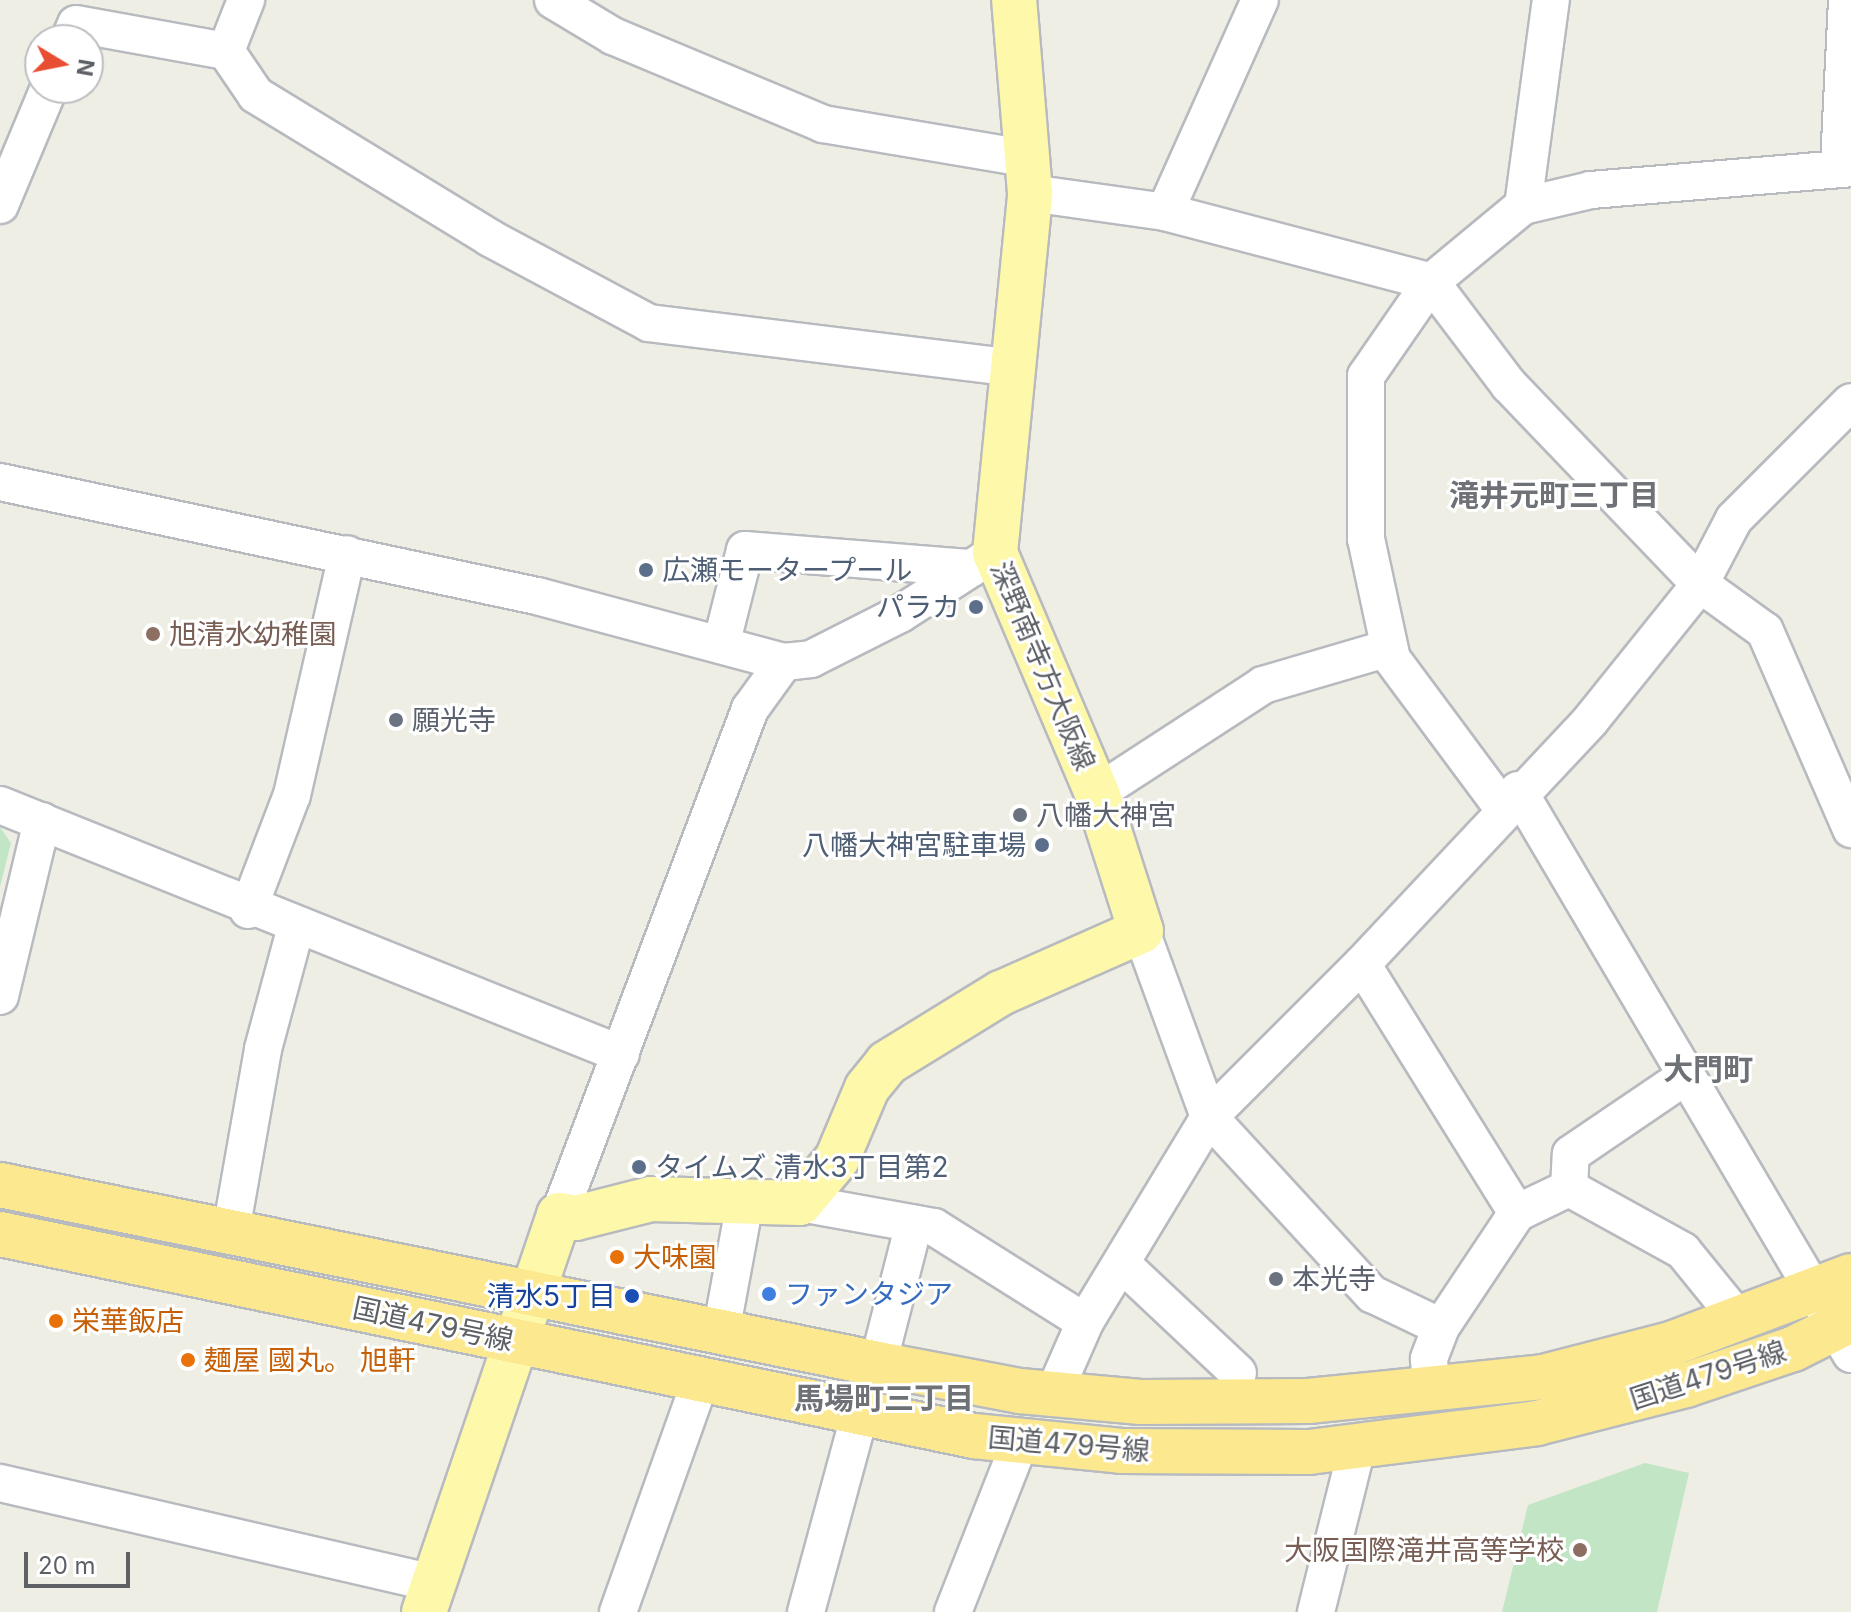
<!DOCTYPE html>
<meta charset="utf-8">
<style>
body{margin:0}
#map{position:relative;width:1851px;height:1612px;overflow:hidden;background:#efeee5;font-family:Inter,"Noto Sans JP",sans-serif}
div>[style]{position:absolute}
.green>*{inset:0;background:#c2e6c5}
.roads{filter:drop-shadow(2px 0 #b7babf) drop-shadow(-2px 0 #b7babf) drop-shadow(0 2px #b7babf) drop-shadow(0 -2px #b7babf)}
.minor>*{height:36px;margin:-18px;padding:0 18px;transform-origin:18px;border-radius:18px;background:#fff}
.major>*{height:44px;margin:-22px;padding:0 22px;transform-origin:22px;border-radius:22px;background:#fef8ab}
.highway>*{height:44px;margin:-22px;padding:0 22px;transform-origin:22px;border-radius:22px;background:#fce98f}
.dots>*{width:22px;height:22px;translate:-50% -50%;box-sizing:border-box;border:4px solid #fff;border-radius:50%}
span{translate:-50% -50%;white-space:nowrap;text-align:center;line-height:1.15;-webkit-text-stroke:6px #fff;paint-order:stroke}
.service-label{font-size:28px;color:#4e5e75}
.left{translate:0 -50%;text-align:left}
.right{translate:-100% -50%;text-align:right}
.education-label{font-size:28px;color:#785e54}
.street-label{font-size:28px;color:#5d6065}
.worship-label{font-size:28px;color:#5b616d}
.food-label{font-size:28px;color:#c56008}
.shop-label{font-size:28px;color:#366cbe}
.transit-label{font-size:28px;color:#164399}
.neighbourhood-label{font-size:30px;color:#6e7277;font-weight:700}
.north{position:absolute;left:24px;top:24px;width:80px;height:80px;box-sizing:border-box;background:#fff;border:2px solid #bebfc1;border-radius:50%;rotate:100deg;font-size:22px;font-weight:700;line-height:32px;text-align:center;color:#5d6065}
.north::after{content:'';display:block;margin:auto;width:28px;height:36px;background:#e84e32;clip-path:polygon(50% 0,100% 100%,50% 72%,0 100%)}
.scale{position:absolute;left:24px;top:1552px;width:106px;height:36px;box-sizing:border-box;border:4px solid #5d6065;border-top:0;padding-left:10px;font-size:24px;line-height:28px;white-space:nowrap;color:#5d6065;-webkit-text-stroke:6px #fff;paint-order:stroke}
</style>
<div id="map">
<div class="green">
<div style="clip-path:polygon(0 827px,11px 843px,0 887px)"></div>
<div style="clip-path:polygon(1645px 1463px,1689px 1473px,1657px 1612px,1502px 1612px,1528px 1505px)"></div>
</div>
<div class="roads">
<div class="minor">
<div style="left:553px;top:0;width:70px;rotate:31deg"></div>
<div style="left:613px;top:36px;width:228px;rotate:22.7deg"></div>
<div style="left:823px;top:124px;width:209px;rotate:9.6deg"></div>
<div style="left:69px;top:40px;width:17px;rotate:-66deg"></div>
<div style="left:76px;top:24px;width:152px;rotate:10.2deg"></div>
<div style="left:226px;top:51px;width:53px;rotate:55.7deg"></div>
<div style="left:256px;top:95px;width:274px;rotate:31.4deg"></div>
<div style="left:490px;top:238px;width:180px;rotate:28.1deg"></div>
<div style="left:649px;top:323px;width:362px;rotate:7deg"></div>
<div style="left:226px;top:51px;width:55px;rotate:-68.6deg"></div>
<div style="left:1839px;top:164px;width:164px;rotate:-87.2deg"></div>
<div style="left:1030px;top:193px;width:136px;rotate:8deg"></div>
<div style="left:1165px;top:212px;width:275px;rotate:14.7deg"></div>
<div style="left:1431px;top:282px;width:119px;rotate:-39.6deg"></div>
<div style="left:1523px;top:206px;width:70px;rotate:-13.2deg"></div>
<div style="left:1591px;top:190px;width:261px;rotate:-4.8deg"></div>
<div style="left:0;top:205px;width:127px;rotate:-67.3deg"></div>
<div style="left:1523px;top:206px;width:208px;rotate:-82.3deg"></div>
<div style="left:1165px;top:212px;width:232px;rotate:-65.9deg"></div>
<div style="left:0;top:482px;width:549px;rotate:11.99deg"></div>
<div style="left:537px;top:596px;width:256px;rotate:15deg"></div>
<div style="left:784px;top:662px;width:27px;rotate:-6deg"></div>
<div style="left:811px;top:659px;width:100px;rotate:-26.8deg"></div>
<div style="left:900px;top:614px;width:113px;rotate:-32.7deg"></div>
<div style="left:721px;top:645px;width:98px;rotate:-75.8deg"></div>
<div style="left:745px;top:550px;width:227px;rotate:4.6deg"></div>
<div style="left:1518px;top:790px;width:655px;rotate:59.44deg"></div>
<div style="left:1097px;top:793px;width:198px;rotate:-33deg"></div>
<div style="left:1263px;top:685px;width:131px;rotate:-16.4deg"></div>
<div style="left:0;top:805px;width:669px;rotate:21.85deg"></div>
<div style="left:1502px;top:807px;width:184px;rotate:-126.6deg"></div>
<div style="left:1392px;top:659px;width:123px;rotate:-102.2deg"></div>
<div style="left:1366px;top:539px;width:163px;rotate:-90deg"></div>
<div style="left:1366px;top:376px;width:114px;rotate:-55.3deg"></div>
<div style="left:1431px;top:282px;width:129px;rotate:52.9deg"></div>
<div style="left:1509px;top:385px;width:276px;rotate:46.2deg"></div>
<div style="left:1700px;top:584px;width:80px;rotate:35.9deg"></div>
<div style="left:1765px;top:631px;width:216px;rotate:66.5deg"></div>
<div style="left:248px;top:910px;width:123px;rotate:-69.1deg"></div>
<div style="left:292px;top:795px;width:247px;rotate:-77.1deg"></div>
<div style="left:1141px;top:931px;width:198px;rotate:69.9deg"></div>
<div style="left:1209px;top:1117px;width:241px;rotate:47.4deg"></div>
<div style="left:1372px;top:1294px;width:76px;rotate:25.6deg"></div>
<div style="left:1441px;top:1327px;width:34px;rotate:111deg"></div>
<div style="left:1429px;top:1359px;width:30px;rotate:86deg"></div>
<div style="left:1362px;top:964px;width:333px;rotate:-46.8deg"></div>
<div style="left:1590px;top:721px;width:176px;rotate:-51.2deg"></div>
<div style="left:1700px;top:584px;width:73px;rotate:-62.4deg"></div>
<div style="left:1734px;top:519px;width:165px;rotate:-45deg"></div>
<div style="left:0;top:996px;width:180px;rotate:-76.5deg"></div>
<div style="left:1569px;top:1188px;width:34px;rotate:-87deg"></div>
<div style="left:1571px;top:1154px;width:135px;rotate:-34.2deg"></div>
<div style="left:800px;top:1203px;width:136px;rotate:10.2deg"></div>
<div style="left:934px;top:1227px;width:178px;rotate:32.2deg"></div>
<div style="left:559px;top:1215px;width:541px;rotate:-69.32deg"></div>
<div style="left:750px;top:709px;width:58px;rotate:-54.1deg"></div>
<div style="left:231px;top:1231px;width:185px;rotate:-80deg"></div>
<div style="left:263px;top:1049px;width:126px;rotate:-74.9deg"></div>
<div style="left:1122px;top:1264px;width:159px;rotate:43.2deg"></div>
<div style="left:1441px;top:1327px;width:137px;rotate:-56.3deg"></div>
<div style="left:1517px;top:1213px;width:58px;rotate:-25.7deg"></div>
<div style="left:1569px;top:1188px;width:130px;rotate:28.9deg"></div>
<div style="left:1683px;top:1251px;width:89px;rotate:50.9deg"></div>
<div style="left:721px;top:1332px;width:131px;rotate:-79.5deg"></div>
<div style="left:878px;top:1364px;width:145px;rotate:-75.6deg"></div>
<div style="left:1053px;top:1395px;width:80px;rotate:-66.3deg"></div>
<div style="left:1085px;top:1322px;width:240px;rotate:-58.8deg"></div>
<div style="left:1209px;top:1117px;width:216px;rotate:-45deg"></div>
<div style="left:1362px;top:964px;width:293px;rotate:58.1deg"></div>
<div style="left:0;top:1483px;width:445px;rotate:13deg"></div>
<div style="left:618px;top:1612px;width:247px;rotate:-70.4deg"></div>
<div style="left:806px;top:1612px;width:206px;rotate:-74.8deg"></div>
<div style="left:953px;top:1612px;width:186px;rotate:-68.5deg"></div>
<div style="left:1316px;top:1612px;width:170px;rotate:-76deg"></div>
</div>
<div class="major">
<div style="left:424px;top:1612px;width:419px;rotate:-71.2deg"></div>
<div style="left:559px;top:1215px;width:17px;rotate:10deg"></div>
<div style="left:576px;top:1218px;width:77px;rotate:-14.2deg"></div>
<div style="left:651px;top:1199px;width:149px;rotate:1.5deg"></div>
<div style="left:800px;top:1203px;width:57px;rotate:-49.9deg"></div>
<div style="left:837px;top:1159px;width:77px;rotate:-67.1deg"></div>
<div style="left:867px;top:1088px;width:32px;rotate:-51deg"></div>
<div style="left:887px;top:1063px;width:134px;rotate:-31.6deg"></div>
<div style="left:1001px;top:993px;width:153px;rotate:-23.9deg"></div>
<div style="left:1141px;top:931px;width:145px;rotate:-107.7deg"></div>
<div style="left:1097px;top:793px;width:261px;rotate:-113deg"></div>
<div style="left:995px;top:553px;width:362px;rotate:-84.4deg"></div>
<div style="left:1030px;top:193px;width:194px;rotate:-94.7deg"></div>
</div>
<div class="highway">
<div style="left:0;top:1185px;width:896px;rotate:11.52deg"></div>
<div style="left:878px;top:1364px;width:145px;rotate:10.8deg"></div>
<div style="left:1020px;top:1391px;width:121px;rotate:5.2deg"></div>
<div style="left:1140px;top:1402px;width:168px;rotate:-0.3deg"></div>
<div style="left:1308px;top:1401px;width:236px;rotate:-5.8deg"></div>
<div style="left:1543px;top:1377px;width:132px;rotate:-14.5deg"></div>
<div style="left:1671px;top:1344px;width:192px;rotate:-20.7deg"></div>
<div style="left:0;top:1234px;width:995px;rotate:11.72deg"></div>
<div style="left:974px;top:1436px;width:148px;rotate:5.8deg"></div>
<div style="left:1121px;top:1451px;width:188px;rotate:0.3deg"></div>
<div style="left:1309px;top:1452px;width:230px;rotate:-7.2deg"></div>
<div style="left:1537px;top:1423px;width:154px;rotate:-14.3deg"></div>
<div style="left:1686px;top:1385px;width:113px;rotate:-18.6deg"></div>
<div style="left:1793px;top:1349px;width:65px;rotate:-26.6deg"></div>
</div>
</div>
<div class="dots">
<div style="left:646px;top:570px;background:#5c6f8a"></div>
<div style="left:976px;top:607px;background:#5c6f8a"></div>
<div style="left:153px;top:634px;background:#8d6e63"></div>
<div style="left:396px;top:720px;background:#6b7280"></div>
<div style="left:1020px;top:815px;background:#6b7280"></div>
<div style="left:1042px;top:845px;background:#5c6f8a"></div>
<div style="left:639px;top:1167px;background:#5c6f8a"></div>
<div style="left:617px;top:1257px;background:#e8710a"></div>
<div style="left:1276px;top:1279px;background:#6b7280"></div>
<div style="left:769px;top:1294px;background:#3f7fe0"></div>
<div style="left:632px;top:1296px;background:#1a4fb4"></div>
<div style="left:56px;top:1321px;background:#e8710a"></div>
<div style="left:188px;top:1360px;background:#e8710a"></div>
<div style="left:1580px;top:1550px;background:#8d6e63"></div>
</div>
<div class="service-label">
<span class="left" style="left:662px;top:570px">広瀬モータープール</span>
<span class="right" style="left:960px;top:607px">パラカ</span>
<span class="right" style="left:1026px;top:845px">八幡大神宮駐車場</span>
<span class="left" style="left:655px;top:1167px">タイムズ 清水3丁目第2</span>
</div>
<div class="education-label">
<span class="left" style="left:169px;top:634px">旭清水幼稚園</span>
<span class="right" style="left:1564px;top:1550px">大阪国際滝井高等学校</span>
</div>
<div class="street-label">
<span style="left:1043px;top:666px;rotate:67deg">深野南寺方大阪線</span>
<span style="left:433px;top:1324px;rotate:12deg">国道479号線</span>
<span style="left:1708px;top:1375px;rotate:-18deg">国道479号線</span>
<span style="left:1069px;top:1444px;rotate:5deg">国道479号線</span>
</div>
<div class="worship-label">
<span class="left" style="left:412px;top:720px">願光寺</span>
<span class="left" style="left:1036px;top:815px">八幡大神宮</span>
<span class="left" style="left:1292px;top:1279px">本光寺</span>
</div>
<div class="food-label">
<span class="left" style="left:633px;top:1257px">大味園</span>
<span class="left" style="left:72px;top:1321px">栄華飯店</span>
<span class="left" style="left:204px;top:1360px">麺屋 國丸。 旭軒</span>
</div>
<div class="shop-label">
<span class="left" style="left:785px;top:1294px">ファンタジア</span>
</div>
<div class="transit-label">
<span class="right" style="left:616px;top:1296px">清水5丁目</span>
</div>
<div class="neighbourhood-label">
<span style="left:1554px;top:495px">滝井元町三丁目</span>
<span style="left:1708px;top:1069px">大門町</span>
<span style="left:884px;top:1398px">馬場町三丁目</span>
</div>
<div class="north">N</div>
<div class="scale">20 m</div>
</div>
